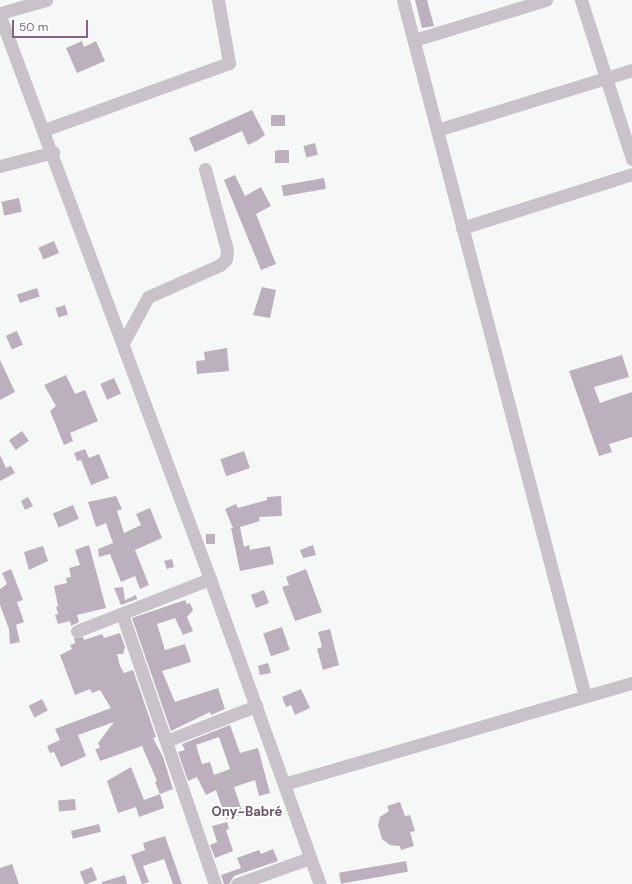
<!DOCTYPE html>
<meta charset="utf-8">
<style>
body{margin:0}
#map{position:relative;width:632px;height:884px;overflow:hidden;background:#f5f8f6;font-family:"DM Sans",sans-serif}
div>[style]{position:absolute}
.building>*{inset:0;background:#bdb0be;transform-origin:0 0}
.minor>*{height:13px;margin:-6.5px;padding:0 6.5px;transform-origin:6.5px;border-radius:6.5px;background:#cac2cb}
span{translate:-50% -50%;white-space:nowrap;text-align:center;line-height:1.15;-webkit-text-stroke:4px #fff;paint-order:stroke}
.quarter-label{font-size:13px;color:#6b536d;font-weight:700}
.scale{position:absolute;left:12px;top:20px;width:76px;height:18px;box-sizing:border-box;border:2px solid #866488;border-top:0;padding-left:5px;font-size:12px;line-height:14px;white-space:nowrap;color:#866488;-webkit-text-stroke:3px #fff;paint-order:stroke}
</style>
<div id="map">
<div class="building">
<div style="clip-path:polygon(415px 0,427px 0,434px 26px,422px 28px)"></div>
<div style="clip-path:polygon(82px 41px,84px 47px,96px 41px,105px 61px,77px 73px,66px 48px)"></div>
<div style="clip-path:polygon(252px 110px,265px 135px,258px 140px,248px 145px,242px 131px,195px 152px,189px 138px)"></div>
<div style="left:271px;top:115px;width:14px;height:11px"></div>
<div style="left:315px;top:143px;width:12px;height:12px;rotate:76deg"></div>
<div style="clip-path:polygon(280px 150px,289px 150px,289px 163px,275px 163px,275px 151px)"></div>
<div style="clip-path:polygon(235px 175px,245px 196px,261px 187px,271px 206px,256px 214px,276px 264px,261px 270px,224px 180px)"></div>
<div style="left:324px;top:178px;width:11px;height:43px;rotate:80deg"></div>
<div style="left:19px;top:198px;width:14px;height:18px;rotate:78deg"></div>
<div style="left:54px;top:241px;width:13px;height:17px;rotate:67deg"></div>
<div style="clip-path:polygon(262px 287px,276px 290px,270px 318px,253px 315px)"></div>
<div style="left:37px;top:288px;width:9px;height:21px;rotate:72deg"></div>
<div style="left:65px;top:305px;width:10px;height:10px;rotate:73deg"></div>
<div style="left:17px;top:331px;width:15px;height:12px;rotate:67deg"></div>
<div style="clip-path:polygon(227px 348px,229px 371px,197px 374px,196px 361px,205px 360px,204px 352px)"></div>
<div style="clip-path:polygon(622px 355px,629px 377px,594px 387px,600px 403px,632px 392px,632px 437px,609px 444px,612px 452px,599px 456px,569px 371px)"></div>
<div style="clip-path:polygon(0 360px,15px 392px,0 400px)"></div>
<div style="clip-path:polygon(66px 375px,75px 394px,85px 390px,98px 421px,70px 433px,73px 441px,64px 445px,50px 411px,56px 406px,44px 385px)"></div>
<div style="left:114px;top:378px;width:17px;height:15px;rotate:66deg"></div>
<div style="left:22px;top:431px;width:12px;height:16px;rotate:55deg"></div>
<div style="clip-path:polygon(85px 449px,89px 458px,99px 454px,109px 478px,91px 485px,81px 460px,77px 461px,74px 453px)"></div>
<div style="left:244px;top:451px;width:18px;height:25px;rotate:71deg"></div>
<div style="clip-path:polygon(0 455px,6px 468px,11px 466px,15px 473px,0 481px)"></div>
<div style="clip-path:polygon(116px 496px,122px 509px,117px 511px,124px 533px,141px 525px,136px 514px,150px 508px,162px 538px,135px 550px,149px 585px,140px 589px,135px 576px,121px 582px,110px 554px,99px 557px,98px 549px,113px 543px,106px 523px,96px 527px,88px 502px)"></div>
<div style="clip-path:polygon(281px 496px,282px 516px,259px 517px,260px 521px,240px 527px,244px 547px,249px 545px,250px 550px,270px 546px,274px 564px,240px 571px,231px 528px,233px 528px,225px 509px,236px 504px,238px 508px,267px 500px,267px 497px)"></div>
<div style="clip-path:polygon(28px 497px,33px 506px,25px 510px,21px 501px)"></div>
<div style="left:73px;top:505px;width:15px;height:22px;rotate:67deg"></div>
<div style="left:206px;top:534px;width:9px;height:10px"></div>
<div style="clip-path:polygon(89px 545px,106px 608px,77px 615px,79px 622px,71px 626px,70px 621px,58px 624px,55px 615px,58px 614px,56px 607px,58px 606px,54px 586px,67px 583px,66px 578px,71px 577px,69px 568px,80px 565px,75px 550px)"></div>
<div style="clip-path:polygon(313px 545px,316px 555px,303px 558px,300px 550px)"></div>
<div style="clip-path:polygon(43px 546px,48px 561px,29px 570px,24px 552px)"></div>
<div style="clip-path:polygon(172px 559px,174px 567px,167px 569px,164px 561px)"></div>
<div style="clip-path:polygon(11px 569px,23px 600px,17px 602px,24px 622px,16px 625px,20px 642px,10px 644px,9px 629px,0 605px,0 589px,7px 584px,2px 573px)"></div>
<div style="clip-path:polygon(306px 569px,322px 612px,295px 621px,282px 587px,289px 585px,286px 577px)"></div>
<div style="clip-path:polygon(123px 587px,125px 600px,136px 595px,137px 599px,121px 605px,114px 588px)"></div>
<div style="left:264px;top:590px;width:14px;height:14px;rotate:69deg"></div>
<div style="clip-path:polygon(185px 600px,187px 604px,190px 603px,193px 610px,187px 617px,193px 631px,183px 635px,175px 618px,157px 624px,165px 650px,185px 644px,191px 662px,162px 671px,175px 702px,218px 688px,225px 709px,211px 715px,210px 712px,171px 731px,132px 618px)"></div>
<div style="left:282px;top:627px;width:24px;height:20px;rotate:71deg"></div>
<div style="clip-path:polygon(330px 629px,339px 665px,323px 670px,317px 649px,322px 647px,318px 632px)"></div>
<div style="clip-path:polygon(120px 633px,125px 647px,123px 654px,117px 654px,120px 666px,124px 673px,133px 670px,156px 737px,153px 738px,163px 757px,173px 789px,160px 794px,155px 782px,157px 781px,142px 746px,100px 761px,95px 749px,100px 748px,98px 743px,114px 722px,78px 735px,86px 756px,61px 767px,54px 752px,50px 753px,47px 746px,60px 740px,55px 729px,111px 708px,100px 690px,92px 693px,90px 689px,75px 695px,60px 655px,72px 649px,70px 645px,75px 643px,74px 638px,83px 637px,84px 640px,102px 634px,104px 638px)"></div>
<div style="clip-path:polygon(268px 663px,271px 673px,260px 675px,258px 666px)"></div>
<div style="clip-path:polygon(301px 689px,310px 708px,295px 715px,291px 705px,286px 707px,282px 697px)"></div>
<div style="left:42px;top:699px;width:13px;height:15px;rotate:63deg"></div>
<div style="clip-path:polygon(evenodd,230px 725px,240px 753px,258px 748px,270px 793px,259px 796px,255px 780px,234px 787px,243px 814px,226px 819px,216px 790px,206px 795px,197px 777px,188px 781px,178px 752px,185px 750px,182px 744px,230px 725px,219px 737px,230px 769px,214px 775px,210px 762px,202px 764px,196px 745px,219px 737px)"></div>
<div style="clip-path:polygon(131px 767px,144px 800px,160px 794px,164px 808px,139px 817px,136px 807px,118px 813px,107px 781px)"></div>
<div style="left:75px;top:799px;width:11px;height:17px;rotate:85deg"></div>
<div style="clip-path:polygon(400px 802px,405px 816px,410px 815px,415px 831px,410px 832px,414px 846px,401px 850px,400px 846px,390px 845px,382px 839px,378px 825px,380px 817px,389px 811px,387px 806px)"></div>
<div style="clip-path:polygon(227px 822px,229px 829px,226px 830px,233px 851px,215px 858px,210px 845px,217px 842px,212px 826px)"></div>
<div style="left:99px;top:824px;width:8px;height:29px;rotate:76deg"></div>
<div style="clip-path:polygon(165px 836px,182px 884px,173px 884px,164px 859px,143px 866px,149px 882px,142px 884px,131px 855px,145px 850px,143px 843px)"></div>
<div style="clip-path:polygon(273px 849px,278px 861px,234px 876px,229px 884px,224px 884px,221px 875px,241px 868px,237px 858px,259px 850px,261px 854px)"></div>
<div style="left:406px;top:861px;width:11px;height:68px;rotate:80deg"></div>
<div style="clip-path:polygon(12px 864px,19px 884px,0 884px,0 868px)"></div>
<div style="left:92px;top:867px;width:14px;height:13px;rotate:69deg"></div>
<div style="clip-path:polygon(125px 875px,127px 884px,102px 884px,102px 882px)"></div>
</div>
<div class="minor">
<div style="left:403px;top:0;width:719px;rotate:75.35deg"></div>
<div style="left:581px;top:0;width:167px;rotate:72.2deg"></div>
<div style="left:0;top:13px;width:48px;rotate:-15.8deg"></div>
<div style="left:0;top:16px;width:601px;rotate:69.54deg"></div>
<div style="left:210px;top:579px;width:324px;rotate:70.2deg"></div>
<div style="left:414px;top:40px;width:138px;rotate:-16.9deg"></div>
<div style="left:44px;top:130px;width:197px;rotate:-19.9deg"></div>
<div style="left:229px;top:63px;width:64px;rotate:-99.9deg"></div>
<div style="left:437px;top:130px;width:204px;rotate:-17.1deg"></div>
<div style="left:0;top:166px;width:55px;rotate:-14.8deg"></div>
<div style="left:462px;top:228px;width:178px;rotate:-17.6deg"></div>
<div style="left:123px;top:343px;width:52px;rotate:-61.5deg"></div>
<div style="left:148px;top:297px;width:79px;rotate:-24deg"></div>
<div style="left:220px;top:265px;width:8px;rotate:-45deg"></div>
<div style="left:226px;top:259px;width:9px;rotate:-84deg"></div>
<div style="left:227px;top:250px;width:84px;rotate:-105.2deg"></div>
<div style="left:122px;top:614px;width:286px;rotate:71deg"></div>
<div style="left:77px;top:631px;width:143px;rotate:-21.4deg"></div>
<div style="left:166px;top:741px;width:97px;rotate:-21.3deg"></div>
<div style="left:284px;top:784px;width:362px;rotate:-16.2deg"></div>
<div style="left:237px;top:884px;width:77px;rotate:-19.6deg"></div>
</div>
<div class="quarter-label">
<span style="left:247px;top:812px">Ony-Babré</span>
</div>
<div class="scale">50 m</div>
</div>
